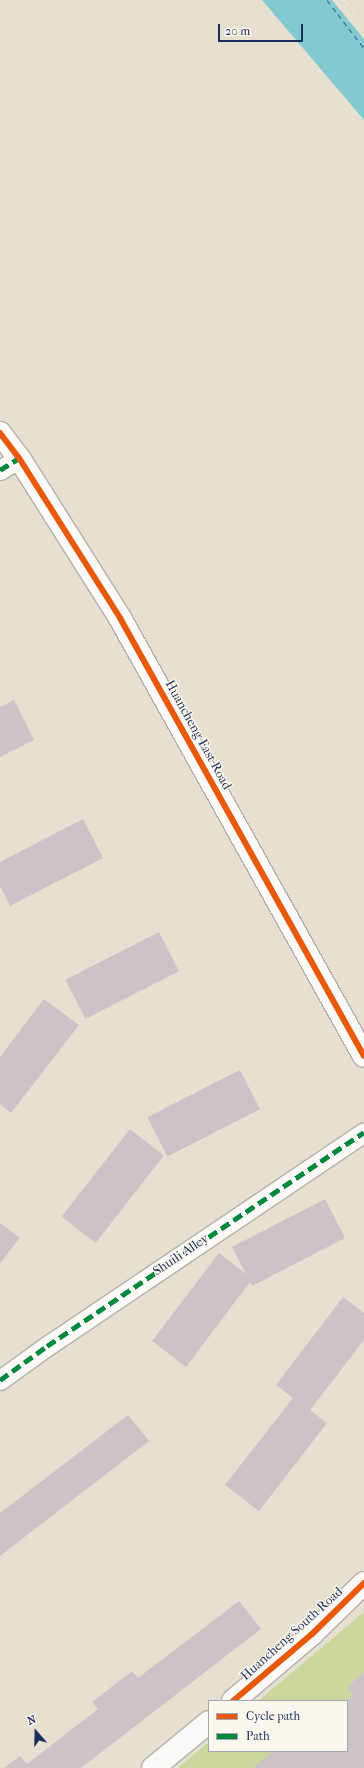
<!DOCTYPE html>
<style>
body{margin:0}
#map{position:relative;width:364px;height:1768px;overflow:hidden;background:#e7e0d0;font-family:"IM FELL French Canon",serif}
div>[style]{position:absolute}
.green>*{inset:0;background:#ccd79e}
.water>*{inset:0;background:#82c9d1}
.ferry>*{height:1px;margin-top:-0.5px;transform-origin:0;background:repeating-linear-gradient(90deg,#2d5a81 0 5px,transparent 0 9px)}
.building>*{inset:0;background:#ccc3c8;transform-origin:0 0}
.path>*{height:2.5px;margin-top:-1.25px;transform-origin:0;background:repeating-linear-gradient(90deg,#d3d3d2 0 1px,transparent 0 4px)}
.roads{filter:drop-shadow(1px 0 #b4b1ac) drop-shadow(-1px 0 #b4b1ac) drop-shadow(0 1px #b4b1ac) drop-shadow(0 -1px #b4b1ac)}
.pedestrian>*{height:19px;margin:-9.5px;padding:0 9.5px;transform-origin:9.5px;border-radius:9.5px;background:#fbfaf8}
.tertiary>*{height:22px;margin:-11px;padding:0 11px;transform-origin:11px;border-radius:11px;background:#fbfaf8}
.quiet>*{height:5px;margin-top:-2.5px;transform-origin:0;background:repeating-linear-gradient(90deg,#00873e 0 10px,transparent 0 15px)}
.cycleway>*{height:6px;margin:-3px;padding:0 3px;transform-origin:3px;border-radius:3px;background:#e8590c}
span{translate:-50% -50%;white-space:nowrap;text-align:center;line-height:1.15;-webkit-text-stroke:3px #fbf7ec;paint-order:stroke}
.street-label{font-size:13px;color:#1b2f5e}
.legend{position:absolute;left:208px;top:1700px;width:140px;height:52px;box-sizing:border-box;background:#fbf7ec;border:1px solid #a1a7b3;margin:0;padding:5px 7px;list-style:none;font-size:12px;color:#1b2f5e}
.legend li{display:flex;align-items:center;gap:8px;height:20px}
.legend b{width:20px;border:1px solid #a1a7b3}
.north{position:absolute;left:16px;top:1712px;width:40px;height:40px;-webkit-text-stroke:3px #fbf7ec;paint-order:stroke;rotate:340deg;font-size:11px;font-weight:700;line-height:16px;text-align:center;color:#1b2f5e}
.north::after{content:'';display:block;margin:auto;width:14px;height:18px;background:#1b2f5e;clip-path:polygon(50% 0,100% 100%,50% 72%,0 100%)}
.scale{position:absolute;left:218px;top:24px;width:85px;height:18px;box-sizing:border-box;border:2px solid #1b2f5e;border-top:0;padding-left:5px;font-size:12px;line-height:14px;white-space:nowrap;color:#1b2f5e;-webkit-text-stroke:3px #fbf7ec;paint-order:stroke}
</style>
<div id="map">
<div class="green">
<div style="clip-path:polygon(364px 1612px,364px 1768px,178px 1768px,209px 1742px,209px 1751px,347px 1751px,347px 1701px,258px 1701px)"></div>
</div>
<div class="water">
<div style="clip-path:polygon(262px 0,332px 0,364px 39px,364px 120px)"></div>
</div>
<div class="ferry">
<div style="left:327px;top:0;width:61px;rotate:52.4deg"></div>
</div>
<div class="building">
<div style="clip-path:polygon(14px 700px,34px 740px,0 757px,0 707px)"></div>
<div style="clip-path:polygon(83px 819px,103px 858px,10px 906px,0 886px,0 862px)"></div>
<div style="left:159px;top:932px;width:44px;height:105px;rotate:63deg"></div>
<div style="clip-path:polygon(44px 999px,79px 1025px,11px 1113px,0 1104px,0 1057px)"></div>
<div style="left:240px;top:1070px;width:44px;height:104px;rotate:63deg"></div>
<div style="left:130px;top:1129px;width:43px;height:111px;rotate:38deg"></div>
<div style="clip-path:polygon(325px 1199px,345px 1238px,252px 1286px,250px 1282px,186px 1367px,152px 1341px,219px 1253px,246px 1274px,232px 1247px)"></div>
<div style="clip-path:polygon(0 1223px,20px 1238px,0 1263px)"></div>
<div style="clip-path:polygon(343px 1297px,364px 1313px,364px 1340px,310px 1410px,327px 1423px,259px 1511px,225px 1485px,293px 1398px,276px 1385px)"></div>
<div style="clip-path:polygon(128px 1415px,149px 1441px,0 1556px,0 1513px)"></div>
<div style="clip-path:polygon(239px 1601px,261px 1629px,81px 1768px,4px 1768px,20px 1756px,27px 1764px,98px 1709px,92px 1702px,132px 1671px,138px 1678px)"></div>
<div style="clip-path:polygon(364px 1672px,364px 1768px,253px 1768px,273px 1751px,347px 1751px,347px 1701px,353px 1695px,347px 1688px)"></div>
</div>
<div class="path">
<div style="left:349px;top:0;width:23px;rotate:49deg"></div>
</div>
<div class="roads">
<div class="pedestrian">
<div style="left:0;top:470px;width:22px;rotate:-32deg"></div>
<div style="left:0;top:1380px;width:58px;rotate:-35.9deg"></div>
<div style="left:47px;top:1346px;width:382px;rotate:-34deg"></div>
</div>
<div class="tertiary">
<div style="left:0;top:433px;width:31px;rotate:53deg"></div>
<div style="left:19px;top:458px;width:189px;rotate:57.7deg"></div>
<div style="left:120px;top:618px;width:501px;rotate:60.88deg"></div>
<div style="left:233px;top:1701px;width:104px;rotate:-40.3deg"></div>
<div style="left:312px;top:1634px;width:73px;rotate:-44.4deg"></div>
<div style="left:153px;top:1768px;width:72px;rotate:-39.4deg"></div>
</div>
</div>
<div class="quiet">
<div style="left:0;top:470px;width:22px;rotate:-32deg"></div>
<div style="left:0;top:1380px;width:58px;rotate:-35.9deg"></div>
<div style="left:47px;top:1346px;width:382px;rotate:-34deg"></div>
</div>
<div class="cycleway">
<div style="left:0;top:433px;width:31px;rotate:53deg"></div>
<div style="left:19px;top:458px;width:189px;rotate:57.7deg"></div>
<div style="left:120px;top:618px;width:501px;rotate:60.88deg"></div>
<div style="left:233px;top:1701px;width:104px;rotate:-40.3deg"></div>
<div style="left:312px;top:1634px;width:73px;rotate:-44.4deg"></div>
</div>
<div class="street-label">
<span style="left:198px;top:735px;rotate:61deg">Huancheng East Road</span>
<span style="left:181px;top:1255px;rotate:-34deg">Shuili Alley</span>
<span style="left:292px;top:1634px;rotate:-42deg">Huancheng South Road</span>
</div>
<ul class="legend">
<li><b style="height:5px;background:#e8590c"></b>Cycle path</li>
<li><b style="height:5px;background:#00873e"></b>Path</li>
</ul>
<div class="north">N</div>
<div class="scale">20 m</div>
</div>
